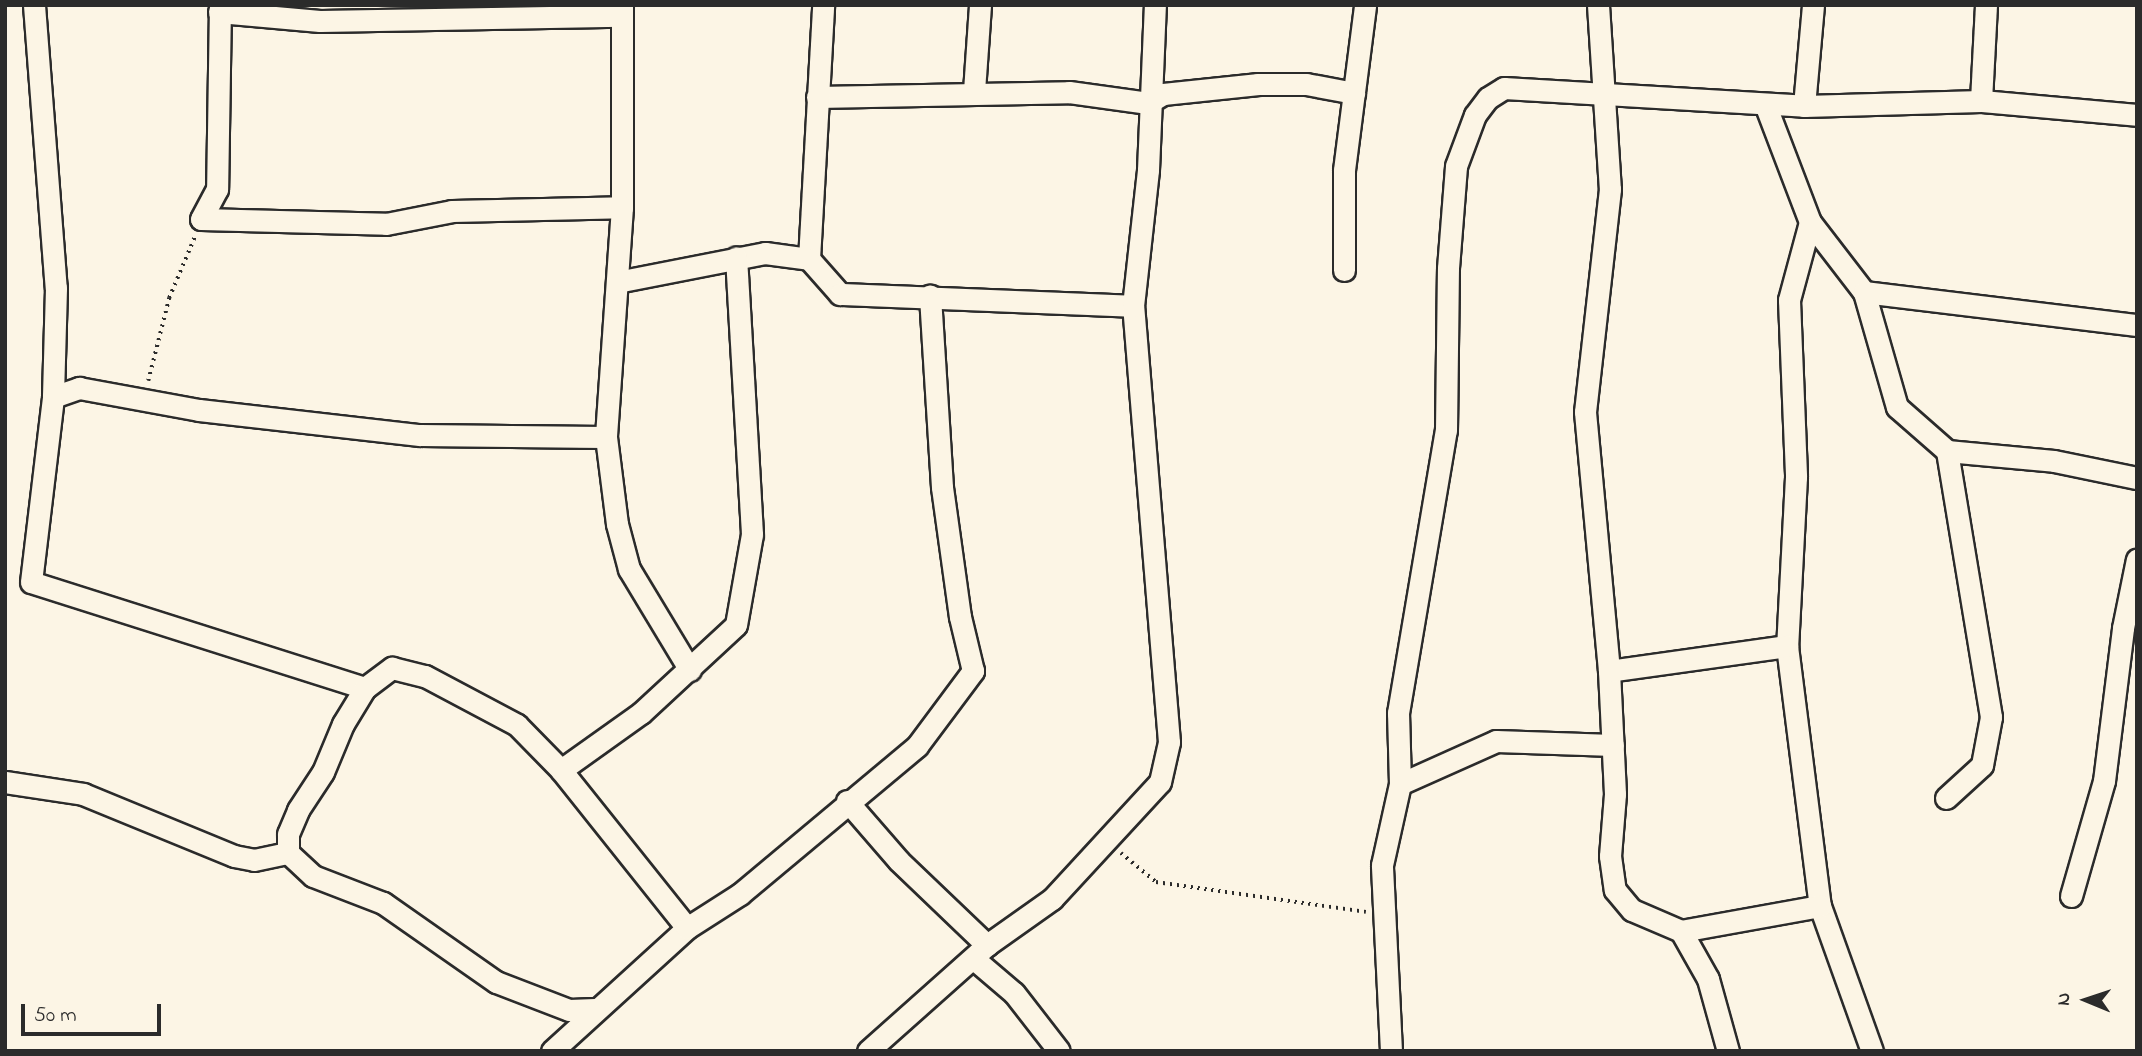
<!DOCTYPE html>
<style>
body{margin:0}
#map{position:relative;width:2142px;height:1056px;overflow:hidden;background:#fcf5e5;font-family:"Indie Flower",sans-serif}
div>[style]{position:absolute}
.path>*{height:3.5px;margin-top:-1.75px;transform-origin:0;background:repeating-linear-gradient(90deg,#2b2b2b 0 2px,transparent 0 7px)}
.roads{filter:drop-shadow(2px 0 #2b2b2b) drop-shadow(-2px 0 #2b2b2b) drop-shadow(0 2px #2b2b2b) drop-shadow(0 -2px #2b2b2b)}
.street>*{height:21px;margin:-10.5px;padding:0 10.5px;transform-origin:10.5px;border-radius:10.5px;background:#fcf5e5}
span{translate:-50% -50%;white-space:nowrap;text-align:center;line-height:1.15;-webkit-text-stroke:5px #fcf5e5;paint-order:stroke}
.frame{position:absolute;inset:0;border:7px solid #2b2b2b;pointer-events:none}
.north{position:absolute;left:2051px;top:965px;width:70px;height:70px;-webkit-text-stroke:5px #fcf5e5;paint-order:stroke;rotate:272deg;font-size:19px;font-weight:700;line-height:28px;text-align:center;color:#2b2b2b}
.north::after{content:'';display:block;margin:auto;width:24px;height:32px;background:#2b2b2b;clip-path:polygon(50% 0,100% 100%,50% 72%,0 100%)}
.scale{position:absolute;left:21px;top:1004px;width:140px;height:32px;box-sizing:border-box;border:4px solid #2b2b2b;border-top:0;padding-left:9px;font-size:21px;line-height:24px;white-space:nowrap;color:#2b2b2b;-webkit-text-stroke:5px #fcf5e5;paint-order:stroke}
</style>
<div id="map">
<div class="path">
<div style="left:148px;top:381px;width:86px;rotate:-75.8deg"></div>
<div style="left:169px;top:298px;width:67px;rotate:-67.2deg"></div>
<div style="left:1121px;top:853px;width:45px;rotate:39.6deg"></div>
<div style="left:1156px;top:882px;width:212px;rotate:8.1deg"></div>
</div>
<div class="roads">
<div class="street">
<div style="left:34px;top:5px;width:284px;rotate:85.6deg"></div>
<div style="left:56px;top:288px;width:109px;rotate:91.6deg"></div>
<div style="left:220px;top:5px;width:184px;rotate:90.9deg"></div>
<div style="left:217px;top:189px;width:34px;rotate:118deg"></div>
<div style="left:201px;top:219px;width:185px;rotate:1.5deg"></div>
<div style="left:386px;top:224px;width:67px;rotate:-11.1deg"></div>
<div style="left:452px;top:211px;width:170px;rotate:-1.3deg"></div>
<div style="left:622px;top:5px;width:202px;rotate:90deg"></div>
<div style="left:622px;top:207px;width:231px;rotate:94deg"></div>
<div style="left:606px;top:437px;width:88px;rotate:82.8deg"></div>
<div style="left:617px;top:524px;width:47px;rotate:75.1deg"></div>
<div style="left:629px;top:569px;width:118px;rotate:58.9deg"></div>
<div style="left:1598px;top:5px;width:184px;rotate:86.3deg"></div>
<div style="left:1610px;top:189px;width:224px;rotate:96.4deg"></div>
<div style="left:1585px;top:412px;width:260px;rotate:84.7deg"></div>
<div style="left:1609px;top:671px;width:123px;rotate:87.2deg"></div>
<div style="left:1615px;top:794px;width:62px;rotate:94.6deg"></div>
<div style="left:1610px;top:856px;width:34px;rotate:82deg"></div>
<div style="left:1615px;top:890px;width:26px;rotate:50deg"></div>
<div style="left:1632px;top:910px;width:53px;rotate:23.2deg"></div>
<div style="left:1681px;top:931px;width:55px;rotate:60.6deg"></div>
<div style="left:1708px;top:979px;width:75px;rotate:74.5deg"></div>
<div style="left:1986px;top:5px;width:96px;rotate:93deg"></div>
<div style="left:1981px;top:101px;width:157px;rotate:5.1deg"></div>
<div style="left:219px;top:12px;width:101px;rotate:5.1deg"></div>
<div style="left:320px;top:21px;width:301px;rotate:-1deg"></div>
<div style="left:974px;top:91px;width:86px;rotate:-86deg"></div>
<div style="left:817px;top:97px;width:252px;rotate:-1.1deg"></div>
<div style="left:1069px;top:92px;width:80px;rotate:7.9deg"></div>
<div style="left:1148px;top:103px;width:17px;rotate:-31deg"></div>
<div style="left:1163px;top:94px;width:96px;rotate:-6deg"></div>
<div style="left:1258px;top:84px;width:48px"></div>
<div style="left:1306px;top:84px;width:49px;rotate:10.6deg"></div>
<div style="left:1765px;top:104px;width:126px;rotate:69.1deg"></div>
<div style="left:1810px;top:222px;width:81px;rotate:105.1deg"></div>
<div style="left:1789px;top:300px;width:177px;rotate:87.7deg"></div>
<div style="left:1796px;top:477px;width:169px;rotate:93deg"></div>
<div style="left:1787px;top:646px;width:262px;rotate:82.8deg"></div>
<div style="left:1820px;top:906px;width:154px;rotate:70.3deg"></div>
<div style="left:1804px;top:106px;width:101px;rotate:-84.9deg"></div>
<div style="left:1810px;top:222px;width:88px;rotate:52.4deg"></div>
<div style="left:1864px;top:292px;width:120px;rotate:74deg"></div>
<div style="left:1897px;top:407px;width:67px;rotate:41.3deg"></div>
<div style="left:1947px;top:451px;width:107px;rotate:5.3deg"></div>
<div style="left:2054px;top:461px;width:85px;rotate:11.6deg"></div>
<div style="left:809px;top:259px;width:254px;rotate:-86.8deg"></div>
<div style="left:1344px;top:270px;width:100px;rotate:-90deg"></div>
<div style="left:1344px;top:170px;width:166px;rotate:-82.7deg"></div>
<div style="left:617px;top:282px;width:151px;rotate:-11.1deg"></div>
<div style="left:765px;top:253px;width:44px;rotate:7.8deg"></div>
<div style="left:809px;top:259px;width:47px;rotate:48.5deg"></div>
<div style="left:840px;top:294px;width:293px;rotate:2.3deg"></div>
<div style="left:1864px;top:292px;width:275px;rotate:6.9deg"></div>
<div style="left:1609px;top:671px;width:180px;rotate:-8deg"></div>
<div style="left:365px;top:688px;width:350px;rotate:-162.4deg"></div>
<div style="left:31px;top:582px;width:186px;rotate:-83.2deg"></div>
<div style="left:53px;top:397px;width:28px;rotate:-19deg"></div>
<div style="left:79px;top:388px;width:122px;rotate:10.4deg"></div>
<div style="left:199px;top:410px;width:222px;rotate:6.5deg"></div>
<div style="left:420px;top:435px;width:186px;rotate:0.6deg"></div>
<div style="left:561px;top:770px;width:98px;rotate:-35.5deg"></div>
<div style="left:641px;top:713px;width:129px;rotate:-42.8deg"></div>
<div style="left:736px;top:625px;width:92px;rotate:-80deg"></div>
<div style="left:752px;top:534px;width:277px;rotate:-93.3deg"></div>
<div style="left:5px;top:782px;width:79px;rotate:8.7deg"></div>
<div style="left:83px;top:794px;width:163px;rotate:22.3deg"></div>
<div style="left:234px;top:856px;width:20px;rotate:11deg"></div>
<div style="left:254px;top:860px;width:35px;rotate:-12deg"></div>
<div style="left:1400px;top:784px;width:105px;rotate:-24.1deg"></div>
<div style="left:1496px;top:741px;width:117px;rotate:2deg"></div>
<div style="left:1946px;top:798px;width:49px;rotate:-42.5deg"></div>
<div style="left:1982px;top:765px;width:49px;rotate:-79.4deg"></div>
<div style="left:1991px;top:717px;width:270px;rotate:-99.4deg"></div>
<div style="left:847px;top:801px;width:79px;rotate:49.1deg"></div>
<div style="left:899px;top:861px;width:122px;rotate:43.7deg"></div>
<div style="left:2071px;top:896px;width:120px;rotate:-74deg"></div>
<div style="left:2104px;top:781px;width:154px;rotate:-82.9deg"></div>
<div style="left:2123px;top:628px;width:70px;rotate:-78.5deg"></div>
<div style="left:1681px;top:931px;width:141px;rotate:-10.2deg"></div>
<div style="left:974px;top:959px;width:52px;rotate:40.4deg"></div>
<div style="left:1014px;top:993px;width:73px;rotate:52.2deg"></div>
<div style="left:595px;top:1009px;width:26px;rotate:178deg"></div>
<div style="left:569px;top:1010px;width:78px;rotate:-159deg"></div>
<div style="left:496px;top:982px;width:138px;rotate:-145deg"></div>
<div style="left:383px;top:903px;width:75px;rotate:-158.9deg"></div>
<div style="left:313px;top:876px;width:34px;rotate:-137deg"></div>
<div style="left:288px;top:853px;width:19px;rotate:-90deg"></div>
<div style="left:288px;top:834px;width:26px;rotate:-67deg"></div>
<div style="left:298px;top:810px;width:45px;rotate:-56.7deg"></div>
<div style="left:323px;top:772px;width:52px;rotate:-67.4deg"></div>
<div style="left:343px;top:724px;width:42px;rotate:-58.6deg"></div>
<div style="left:365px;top:688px;width:34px;rotate:-37deg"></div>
<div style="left:392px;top:668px;width:34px;rotate:14deg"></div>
<div style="left:425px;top:676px;width:104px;rotate:28deg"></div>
<div style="left:517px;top:725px;width:63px;rotate:45.6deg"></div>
<div style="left:561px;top:770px;width:202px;rotate:51.4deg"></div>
<div style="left:552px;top:1051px;width:183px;rotate:-42.3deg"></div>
<div style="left:687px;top:928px;width:63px;rotate:-32.7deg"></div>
<div style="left:740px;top:894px;width:231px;rotate:-39.9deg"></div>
<div style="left:917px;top:746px;width:94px;rotate:-53.3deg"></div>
<div style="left:973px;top:671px;width:56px;rotate:-103.5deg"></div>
<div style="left:960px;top:617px;width:131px;rotate:-97.9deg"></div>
<div style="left:942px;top:487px;width:192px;rotate:-93.6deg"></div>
<div style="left:868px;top:1051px;width:159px;rotate:-41.7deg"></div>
<div style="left:987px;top:945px;width:80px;rotate:-35.3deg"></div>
<div style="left:1052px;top:899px;width:159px;rotate:-47.3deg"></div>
<div style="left:1160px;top:782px;width:41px;rotate:-77.3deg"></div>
<div style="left:1169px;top:742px;width:437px;rotate:-94.7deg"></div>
<div style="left:1133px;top:306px;width:137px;rotate:-83.7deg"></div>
<div style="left:1148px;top:170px;width:165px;rotate:-87.6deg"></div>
<div style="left:1391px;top:1051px;width:186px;rotate:-92.8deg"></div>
<div style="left:1382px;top:865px;width:83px;rotate:-77.5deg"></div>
<div style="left:1400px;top:784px;width:71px;rotate:-91.6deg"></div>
<div style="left:1398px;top:713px;width:287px;rotate:-80.4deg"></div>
<div style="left:1446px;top:430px;width:162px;rotate:-89.3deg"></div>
<div style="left:1448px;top:268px;width:102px;rotate:-85.5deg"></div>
<div style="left:1456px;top:166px;width:54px;rotate:-69.6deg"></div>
<div style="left:1475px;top:115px;width:21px;rotate:-53deg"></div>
<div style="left:1488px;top:98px;width:19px;rotate:-32deg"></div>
<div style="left:1504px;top:88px;width:301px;rotate:3.4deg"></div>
<div style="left:1804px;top:106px;width:177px;rotate:-1.6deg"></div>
</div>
</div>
<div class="frame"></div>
<div class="north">N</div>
<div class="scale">50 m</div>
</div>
